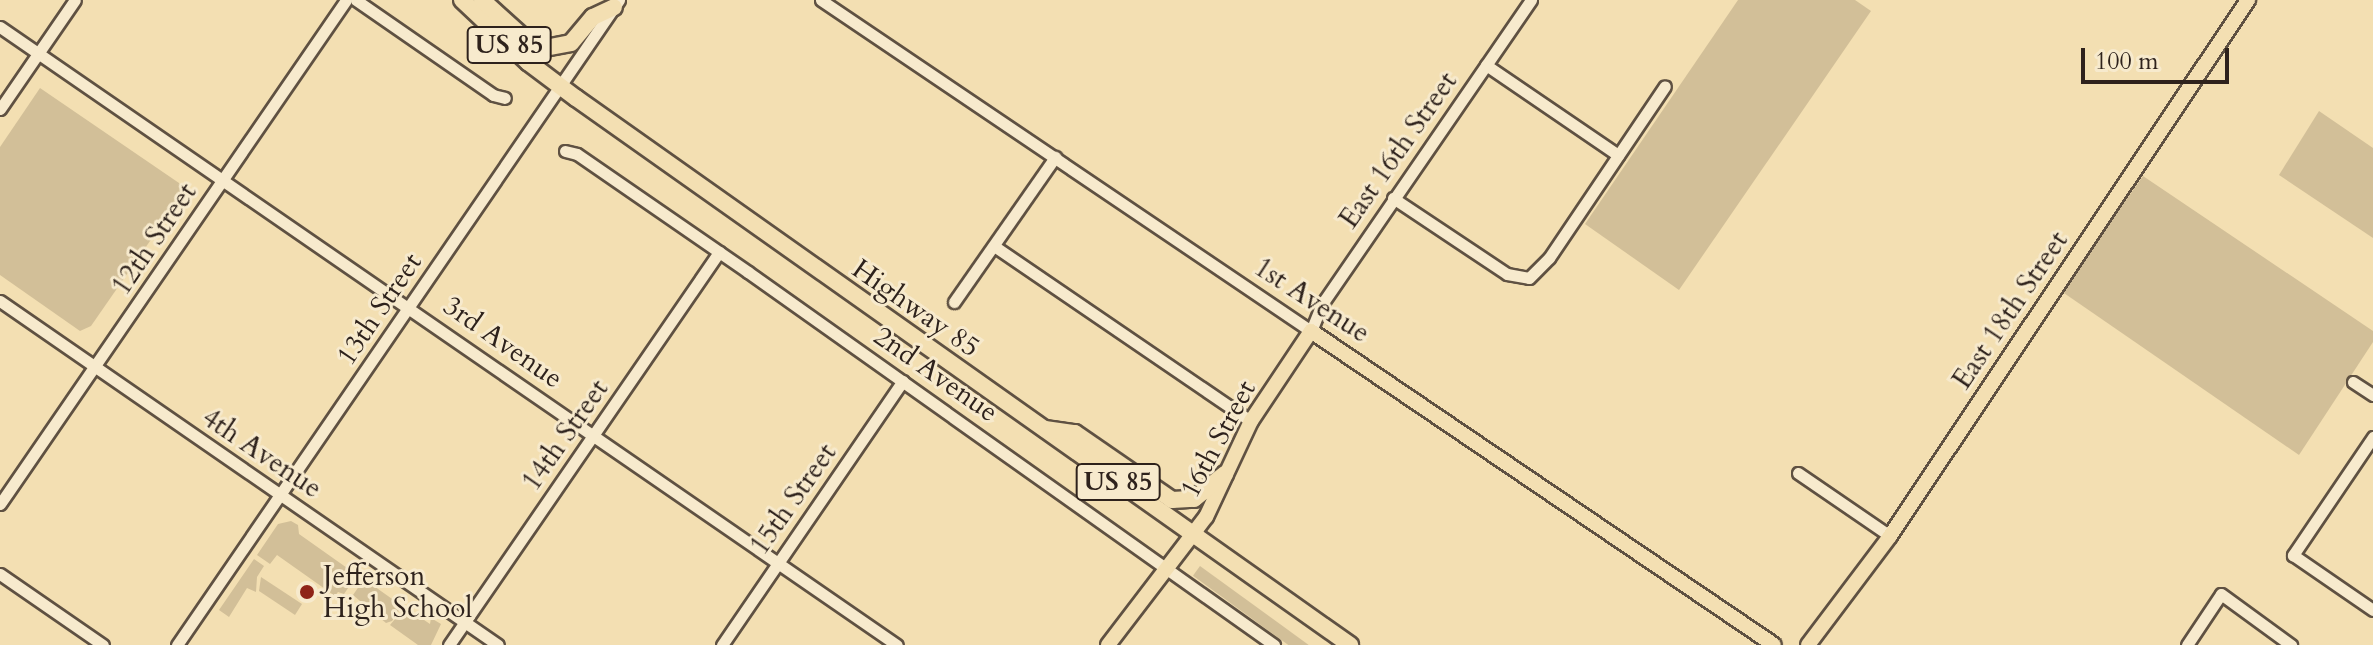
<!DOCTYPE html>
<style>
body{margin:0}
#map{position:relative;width:2373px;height:645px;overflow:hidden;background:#f3dfb2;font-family:Cardo,serif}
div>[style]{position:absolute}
.green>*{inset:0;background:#d2bf98;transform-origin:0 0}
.roads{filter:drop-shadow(2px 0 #5f5142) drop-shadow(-2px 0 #5f5142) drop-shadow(0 2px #5f5142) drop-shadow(0 -2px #5f5142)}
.minor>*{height:11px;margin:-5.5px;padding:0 5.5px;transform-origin:5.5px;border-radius:5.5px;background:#f7eacd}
.major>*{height:14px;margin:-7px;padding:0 7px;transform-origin:7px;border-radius:7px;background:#f3dfb2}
.highway>*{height:16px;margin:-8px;padding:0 8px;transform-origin:8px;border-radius:8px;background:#f3dfb2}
.dots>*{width:22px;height:22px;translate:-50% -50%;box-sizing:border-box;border:4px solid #f7eacd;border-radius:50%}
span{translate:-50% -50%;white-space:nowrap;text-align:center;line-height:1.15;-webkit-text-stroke:6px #f7eacd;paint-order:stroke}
.shield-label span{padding:2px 6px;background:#f7eacd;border:2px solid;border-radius:6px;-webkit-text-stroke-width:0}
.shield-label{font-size:26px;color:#2e221c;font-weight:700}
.street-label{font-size:28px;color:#2e221c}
.poi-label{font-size:28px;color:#2e221c}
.left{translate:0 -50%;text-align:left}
.scale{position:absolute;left:2081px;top:48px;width:148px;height:36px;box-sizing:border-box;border:4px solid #2e221c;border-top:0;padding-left:10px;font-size:24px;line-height:28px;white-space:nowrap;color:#2e221c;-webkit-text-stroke:6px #f7eacd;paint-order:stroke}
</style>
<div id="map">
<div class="green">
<div style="clip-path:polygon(1738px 0,1855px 0,1871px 11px,1679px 290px,1585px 224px)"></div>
<div style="clip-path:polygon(40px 88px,179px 183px,184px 192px,91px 326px,80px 331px,0 275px,0 147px)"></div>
<div style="clip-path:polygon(2319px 111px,2373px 148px,2373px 238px,2279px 175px)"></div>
<div style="clip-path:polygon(2143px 176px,2373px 331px,2373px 342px,2299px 455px,2061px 291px)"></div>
<div style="clip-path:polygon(291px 521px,298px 525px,299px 534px,357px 575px,344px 594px,338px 592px,335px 596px,277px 555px,270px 564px,257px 555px,278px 524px)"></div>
<div style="clip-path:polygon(254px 559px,264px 566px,257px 577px,256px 592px,247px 588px,229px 617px,219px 610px)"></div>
<div style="left:1200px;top:566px;width:135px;height:12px;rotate:36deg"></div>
<div style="clip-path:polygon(261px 577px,302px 604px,295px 615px,259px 591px)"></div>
<div style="clip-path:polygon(364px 579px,402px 606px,392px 621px,386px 623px,353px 595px)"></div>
<div style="clip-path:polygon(405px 607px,430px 624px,431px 618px,441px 624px,431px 645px,418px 645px,390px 625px)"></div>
</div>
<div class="roads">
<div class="minor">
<div style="left:356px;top:0;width:167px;rotate:34.7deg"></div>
<div style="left:493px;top:95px;width:12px;rotate:14deg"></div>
<div style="left:821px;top:0;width:591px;rotate:34.04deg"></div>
<div style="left:1311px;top:331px;width:29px;rotate:-68deg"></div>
<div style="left:1322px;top:304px;width:369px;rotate:-55.5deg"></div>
<div style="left:0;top:27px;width:1089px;rotate:34.57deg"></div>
<div style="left:1486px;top:65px;width:160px;rotate:34.3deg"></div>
<div style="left:0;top:109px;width:132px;rotate:-55.5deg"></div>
<div style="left:565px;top:151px;width:12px;rotate:14deg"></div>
<div style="left:577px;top:154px;width:208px;rotate:34.6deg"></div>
<div style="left:748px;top:272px;width:645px;rotate:35.34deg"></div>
<div style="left:1393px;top:198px;width:137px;rotate:33.7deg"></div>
<div style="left:1507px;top:274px;width:22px;rotate:10deg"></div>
<div style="left:1529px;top:278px;width:28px;rotate:-45deg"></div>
<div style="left:1549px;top:258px;width:207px;rotate:-56deg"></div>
<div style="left:994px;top:246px;width:311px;rotate:34.3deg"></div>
<div style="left:0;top:301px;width:605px;rotate:34.64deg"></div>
<div style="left:954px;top:302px;width:177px;rotate:-55.1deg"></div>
<div style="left:2353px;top:382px;width:24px;rotate:33deg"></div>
<div style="left:2373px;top:437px;width:143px;rotate:124.1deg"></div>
<div style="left:2293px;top:555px;width:97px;rotate:34.5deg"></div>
<div style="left:1798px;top:473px;width:112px;rotate:34.4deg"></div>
<div style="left:0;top:504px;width:611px;rotate:-55.53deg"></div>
<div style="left:0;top:574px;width:125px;rotate:34.6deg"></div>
<div style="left:177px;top:645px;width:782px;rotate:-55.58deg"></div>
<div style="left:449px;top:645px;width:477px;rotate:-55.5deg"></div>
<div style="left:722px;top:645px;width:320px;rotate:-55.6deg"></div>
<div style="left:2187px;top:645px;width:61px;rotate:-56.3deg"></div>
<div style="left:2221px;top:594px;width:87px;rotate:36.1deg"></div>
</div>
<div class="major">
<div style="left:1108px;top:645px;width:161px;rotate:-52.6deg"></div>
<div style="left:1206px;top:517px;width:106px;rotate:-64.9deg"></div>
<div style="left:1251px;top:421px;width:108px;rotate:-56.3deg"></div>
<div style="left:1311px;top:331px;width:559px;rotate:34.14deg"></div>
<div style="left:1808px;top:645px;width:136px;rotate:-53deg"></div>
<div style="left:1890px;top:536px;width:645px;rotate:-56.26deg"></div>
</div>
<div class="highway">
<div style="left:462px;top:0;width:91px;rotate:43.2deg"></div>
<div style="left:528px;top:62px;width:60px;rotate:36.9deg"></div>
<div style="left:576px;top:98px;width:948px;rotate:35.25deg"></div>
<div style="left:482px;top:0;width:54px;rotate:42deg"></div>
<div style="left:522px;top:36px;width:26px;rotate:28deg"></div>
<div style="left:545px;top:48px;width:26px;rotate:-11deg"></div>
<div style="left:571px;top:43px;width:34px;rotate:-50deg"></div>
<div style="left:593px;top:17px;width:23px;rotate:-25deg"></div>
<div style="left:1045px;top:429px;width:30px;rotate:8deg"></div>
<div style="left:1075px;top:433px;width:118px;rotate:34.6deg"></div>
<div style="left:1172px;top:500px;width:22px;rotate:-3deg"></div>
<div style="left:1194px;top:499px;width:40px;rotate:-39deg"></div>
</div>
</div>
<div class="dots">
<div style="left:307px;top:592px;background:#8f2418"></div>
</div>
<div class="shield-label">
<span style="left:509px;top:45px">US 85</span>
<span style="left:1118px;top:482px">US 85</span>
</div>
<div class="street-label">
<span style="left:1398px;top:150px;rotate:-55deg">East 16th Street</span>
<span style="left:154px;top:239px;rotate:-56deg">12th Street</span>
<span style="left:1312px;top:300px;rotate:33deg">1st Avenue</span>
<span style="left:916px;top:308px;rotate:35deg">Highway 85</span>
<span style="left:379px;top:309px;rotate:-56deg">13th Street</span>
<span style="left:2010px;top:310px;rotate:-56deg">East 18th Street</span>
<span style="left:503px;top:342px;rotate:35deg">3rd Avenue</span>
<span style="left:936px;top:374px;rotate:35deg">2nd Avenue</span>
<span style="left:565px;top:435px;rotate:-55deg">14th Street</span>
<span style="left:1218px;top:439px;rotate:-62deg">16th Street</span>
<span style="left:262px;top:453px;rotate:34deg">4th Avenue</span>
<span style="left:793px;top:499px;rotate:-55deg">15th Street</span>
</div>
<div class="poi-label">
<span class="left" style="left:323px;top:592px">Jefferson<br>High School</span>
</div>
<div class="scale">100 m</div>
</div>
